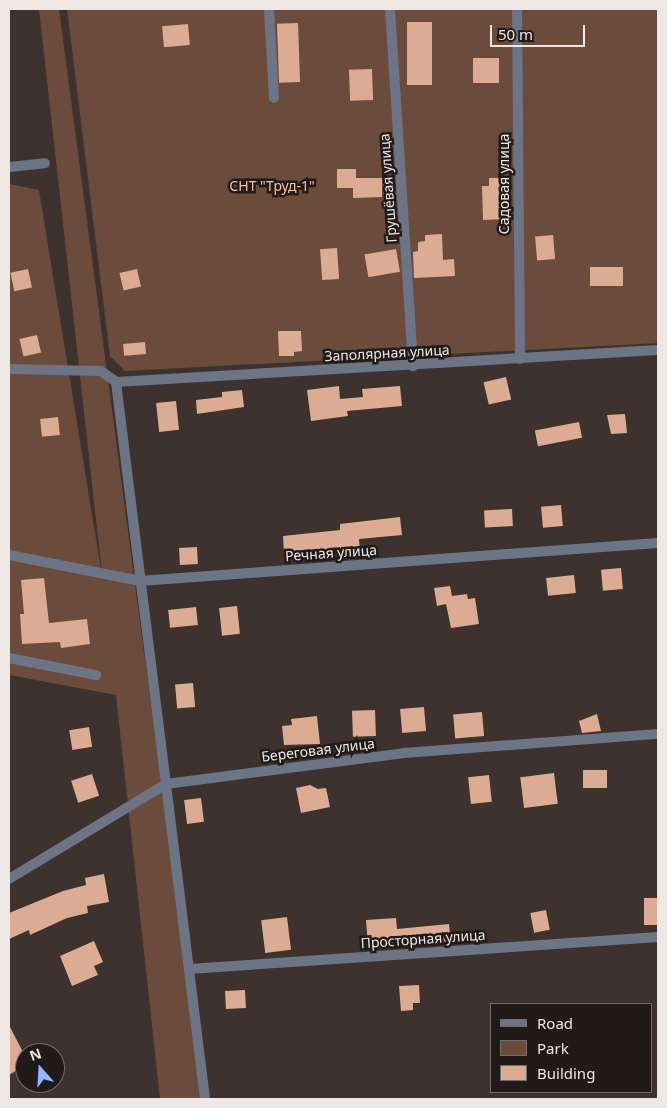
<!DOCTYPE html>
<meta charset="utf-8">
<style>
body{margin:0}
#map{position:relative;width:667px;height:1108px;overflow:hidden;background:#3d322d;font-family:"Noto Sans",sans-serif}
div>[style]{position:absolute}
.green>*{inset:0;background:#6b4b3b}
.building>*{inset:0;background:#dcab93;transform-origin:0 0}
.street>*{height:10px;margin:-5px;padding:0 5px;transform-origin:5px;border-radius:5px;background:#6c7486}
span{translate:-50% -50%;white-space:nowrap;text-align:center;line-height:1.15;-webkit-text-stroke:5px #201b19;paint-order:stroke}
.street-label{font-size:14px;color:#eee7e3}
.park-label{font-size:14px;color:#f8bfa3}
.frame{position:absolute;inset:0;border:10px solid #eee7e3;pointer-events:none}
.legend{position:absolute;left:490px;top:1003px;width:162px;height:90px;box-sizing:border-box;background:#201b19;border:1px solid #726d6a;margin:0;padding:6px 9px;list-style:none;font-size:15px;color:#eee7e3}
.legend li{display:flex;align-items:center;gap:10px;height:25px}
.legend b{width:25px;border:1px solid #726d6a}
.north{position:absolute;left:15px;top:1043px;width:50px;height:50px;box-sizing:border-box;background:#201b19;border:1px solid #726d6a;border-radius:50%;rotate:341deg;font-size:14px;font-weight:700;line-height:20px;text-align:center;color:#eee7e3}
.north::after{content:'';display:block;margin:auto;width:18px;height:22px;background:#95b6fd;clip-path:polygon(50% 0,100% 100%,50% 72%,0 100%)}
.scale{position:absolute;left:490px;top:25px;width:95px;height:22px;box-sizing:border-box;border:2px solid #eee7e3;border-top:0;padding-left:6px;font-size:15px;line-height:18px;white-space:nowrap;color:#eee7e3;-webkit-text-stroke:4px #201b19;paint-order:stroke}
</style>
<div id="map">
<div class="green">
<div style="clip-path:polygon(39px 9px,59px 9px,203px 1099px,160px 1099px,116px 695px,9px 675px,9px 184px,39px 190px,103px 582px)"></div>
<div style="clip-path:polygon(67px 9px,658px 9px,658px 343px,125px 371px,110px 356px)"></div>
</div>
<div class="building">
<div style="left:407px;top:22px;width:25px;height:63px"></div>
<div style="left:298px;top:23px;width:59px;height:21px;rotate:88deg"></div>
<div style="left:188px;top:24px;width:21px;height:26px;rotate:85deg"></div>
<div style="left:473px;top:58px;width:26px;height:25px"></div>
<div style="left:372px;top:69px;width:31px;height:23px;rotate:88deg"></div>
<div style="clip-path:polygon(337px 169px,356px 169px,356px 178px,382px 178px,382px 197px,353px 198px,353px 188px,337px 188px)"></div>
<div style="clip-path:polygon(489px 178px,506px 178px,507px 219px,483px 220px,482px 186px,489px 186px)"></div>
<div style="clip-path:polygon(442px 234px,443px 260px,454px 259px,455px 276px,414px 278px,413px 252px,418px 251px,418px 242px,425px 241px,425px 235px)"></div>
<div style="left:553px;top:235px;width:24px;height:18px;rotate:85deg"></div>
<div style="left:337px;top:248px;width:31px;height:17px;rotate:86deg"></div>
<div style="left:396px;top:249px;width:23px;height:32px;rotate:80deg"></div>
<div style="left:590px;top:267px;width:33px;height:19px"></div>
<div style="left:28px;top:269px;width:19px;height:18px;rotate:78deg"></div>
<div style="left:137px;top:269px;width:18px;height:18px;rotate:77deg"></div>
<div style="clip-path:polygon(278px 331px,301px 331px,302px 351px,294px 352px,294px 356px,279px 356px)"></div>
<div style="left:37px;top:335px;width:18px;height:18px;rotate:77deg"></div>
<div style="left:145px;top:342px;width:12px;height:22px;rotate:85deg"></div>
<div style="left:506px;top:377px;width:23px;height:23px;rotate:77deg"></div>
<div style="clip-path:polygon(339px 386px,340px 399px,363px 397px,362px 389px,400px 386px,402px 406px,347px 411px,348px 416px,311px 421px,307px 390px)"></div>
<div style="clip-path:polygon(242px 390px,244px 407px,197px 414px,196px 400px,222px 397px,222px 392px)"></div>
<div style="left:176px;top:401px;width:29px;height:20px;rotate:84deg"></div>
<div style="clip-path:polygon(625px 414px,627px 433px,611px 434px,607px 415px)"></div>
<div style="left:58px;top:417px;width:18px;height:18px;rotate:84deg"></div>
<div style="left:579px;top:422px;width:16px;height:45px;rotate:79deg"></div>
<div style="left:561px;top:505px;width:21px;height:20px;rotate:85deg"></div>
<div style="left:512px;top:509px;width:17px;height:28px;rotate:87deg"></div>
<div style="clip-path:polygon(400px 517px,402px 535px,359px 539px,360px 550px,284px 554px,283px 536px,340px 530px,340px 524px)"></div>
<div style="left:197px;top:547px;width:17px;height:18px;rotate:87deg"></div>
<div style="left:621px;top:568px;width:21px;height:20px;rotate:85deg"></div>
<div style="left:574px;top:575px;width:18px;height:28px;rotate:84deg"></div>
<div style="clip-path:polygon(44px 578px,49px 623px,87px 619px,90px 644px,61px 648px,60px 642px,22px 644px,20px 614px,24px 614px,21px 580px)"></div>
<div style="clip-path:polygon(450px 586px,452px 596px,467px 594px,468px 599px,475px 598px,479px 624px,451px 628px,446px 604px,437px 606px,434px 588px)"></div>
<div style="left:237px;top:606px;width:28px;height:18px;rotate:84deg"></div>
<div style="left:196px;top:607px;width:18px;height:28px;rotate:84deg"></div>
<div style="left:193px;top:683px;width:24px;height:18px;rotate:85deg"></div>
<div style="left:424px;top:707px;width:24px;height:24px;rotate:85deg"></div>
<div style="left:375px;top:710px;width:26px;height:23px;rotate:88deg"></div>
<div style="left:482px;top:712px;width:24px;height:29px;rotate:85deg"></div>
<div style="clip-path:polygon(597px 714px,601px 731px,582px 733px,579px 721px)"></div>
<div style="clip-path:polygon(317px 716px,320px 744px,284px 745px,282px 726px,292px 725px,291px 719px)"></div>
<div style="left:89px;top:727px;width:20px;height:20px;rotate:81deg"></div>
<div style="left:583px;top:770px;width:24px;height:18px"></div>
<div style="left:554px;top:773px;width:31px;height:34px;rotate:83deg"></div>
<div style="left:92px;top:774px;width:23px;height:22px;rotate:72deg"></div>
<div style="left:489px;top:775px;width:27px;height:21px;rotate:84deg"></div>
<div style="clip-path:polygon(310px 785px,318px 789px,326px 788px,330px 807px,301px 813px,296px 788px)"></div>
<div style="left:201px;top:798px;width:24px;height:17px;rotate:83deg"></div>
<div style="clip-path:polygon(104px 874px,109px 902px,87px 906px,88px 913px,67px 918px,30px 935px,29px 930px,9px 939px,9px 913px,63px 891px,86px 885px,85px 878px)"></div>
<div style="left:658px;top:898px;width:27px;height:14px;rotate:90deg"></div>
<div style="left:546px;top:910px;width:20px;height:16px;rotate:79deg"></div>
<div style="left:287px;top:917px;width:33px;height:26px;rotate:83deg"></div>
<div style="clip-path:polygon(396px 918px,397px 929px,449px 924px,451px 944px,425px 946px,425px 941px,368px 946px,366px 920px)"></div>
<div style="clip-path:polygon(94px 941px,103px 962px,94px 966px,98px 975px,72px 986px,60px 956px)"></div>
<div style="clip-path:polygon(419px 985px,420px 1003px,413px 1003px,413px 1010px,401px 1011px,399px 986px)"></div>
<div style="left:245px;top:990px;width:18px;height:20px;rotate:87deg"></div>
<div style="clip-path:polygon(9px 1025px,25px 1056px,25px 1065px,9px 1075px)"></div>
</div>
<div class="street">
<div style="left:269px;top:9px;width:89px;rotate:86.8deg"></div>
<div style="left:390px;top:9px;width:358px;rotate:86.3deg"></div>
<div style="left:517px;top:9px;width:350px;rotate:89.5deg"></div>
<div style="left:9px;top:167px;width:36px;rotate:-6deg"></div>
<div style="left:9px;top:369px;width:92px;rotate:1.2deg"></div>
<div style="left:101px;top:371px;width:19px;rotate:36deg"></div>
<div style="left:116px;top:382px;width:723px;rotate:82.92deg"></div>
<div style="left:116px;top:382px;width:543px;rotate:-3.38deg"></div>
<div style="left:9px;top:555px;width:134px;rotate:11.2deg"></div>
<div style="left:140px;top:581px;width:519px;rotate:-4.2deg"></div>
<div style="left:9px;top:658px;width:89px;rotate:11.1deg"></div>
<div style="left:9px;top:879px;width:184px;rotate:-31.2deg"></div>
<div style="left:166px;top:784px;width:240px;rotate:-7.4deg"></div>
<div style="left:404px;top:753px;width:255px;rotate:-4.3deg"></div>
<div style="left:189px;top:969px;width:470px;rotate:-3.9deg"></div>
</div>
<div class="street-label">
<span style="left:504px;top:184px;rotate:-90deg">Садовая улица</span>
<span style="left:388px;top:188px;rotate:-94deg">Грушёвая улица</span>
<span style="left:387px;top:353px;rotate:-3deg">Заполярная улица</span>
<span style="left:331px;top:553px;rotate:-4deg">Речная улица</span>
<span style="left:318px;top:750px;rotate:-7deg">Береговая улица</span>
<span style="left:423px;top:939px;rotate:-4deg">Просторная улица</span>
</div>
<div class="park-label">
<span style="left:272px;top:186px">СНТ "Труд-1"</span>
</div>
<div class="frame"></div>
<ul class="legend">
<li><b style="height:6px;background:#6c7486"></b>Road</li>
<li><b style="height:14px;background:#6b4b3b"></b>Park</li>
<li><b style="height:14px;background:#dcab93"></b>Building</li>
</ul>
<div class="north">N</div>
<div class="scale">50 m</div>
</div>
